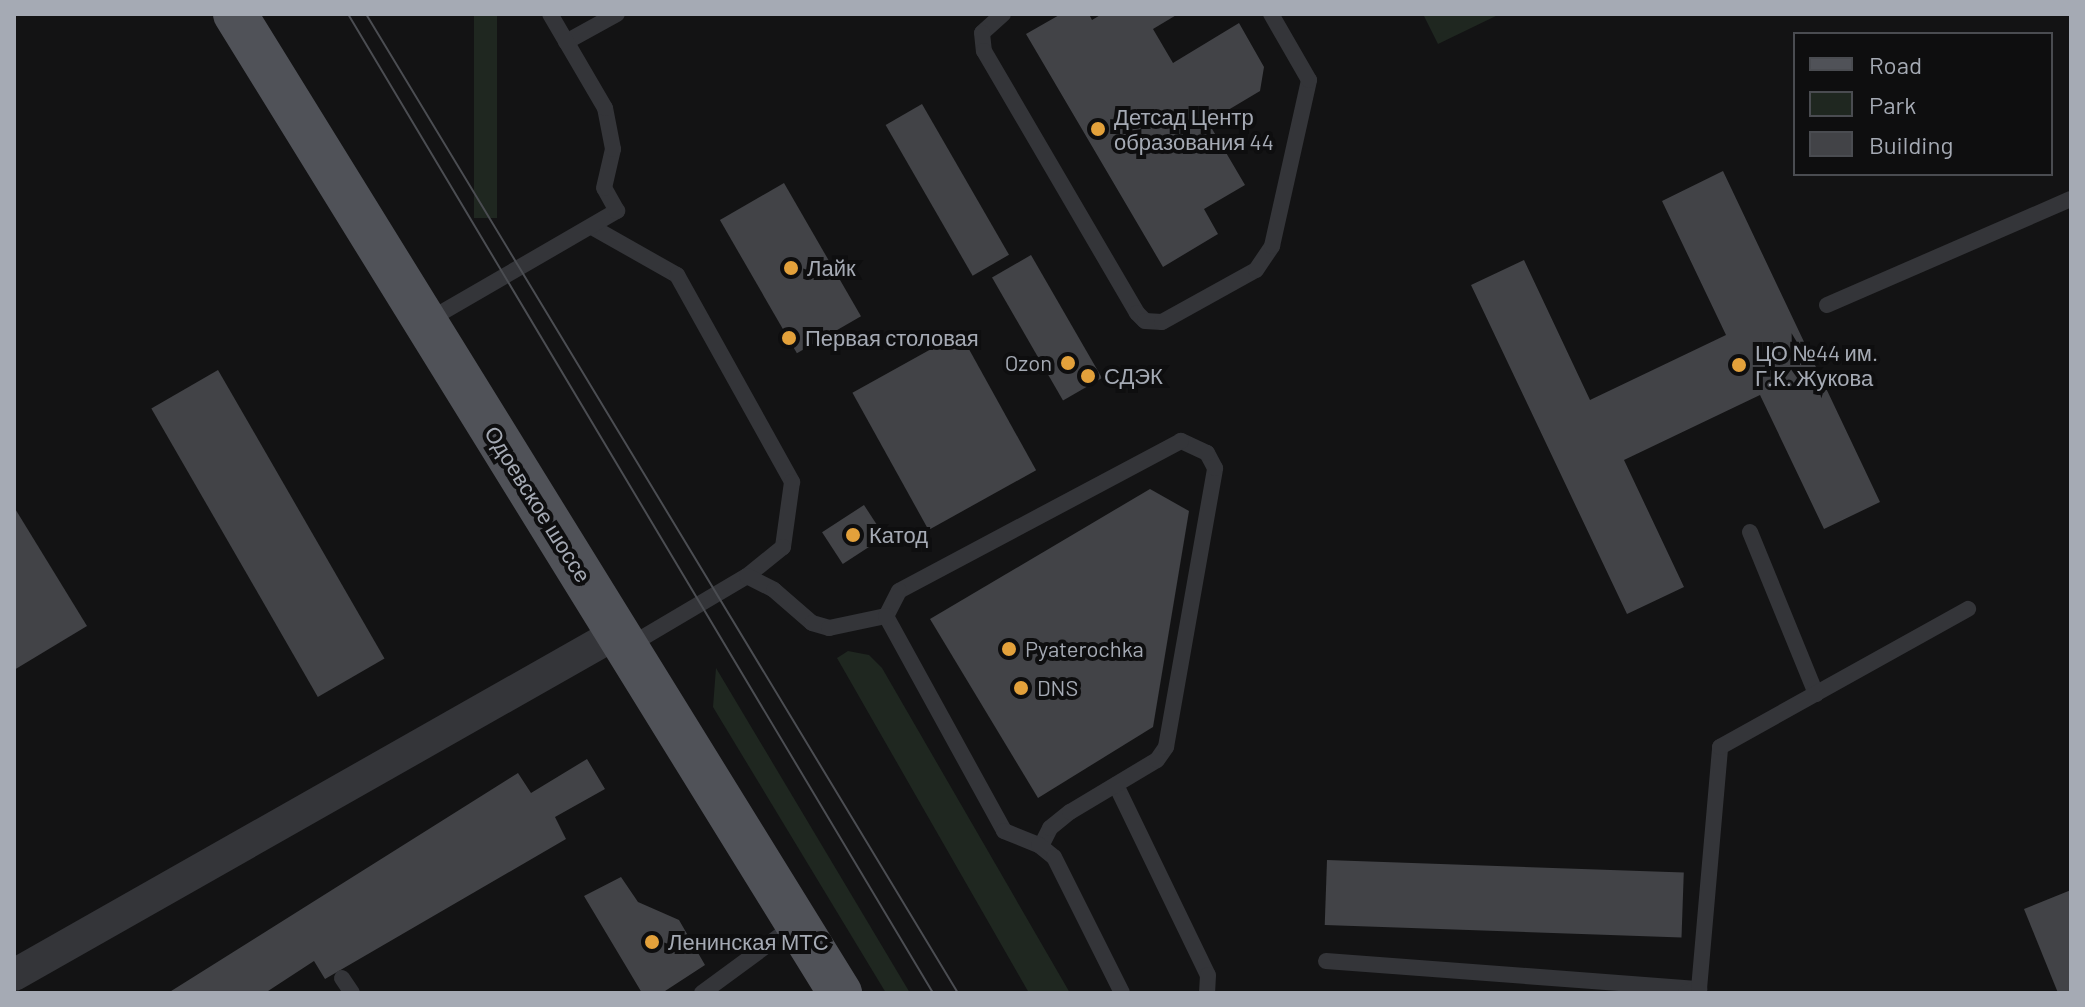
<!DOCTYPE html>
<meta charset="utf-8">
<style>
body{margin:0}
#map{position:relative;width:2085px;height:1007px;overflow:hidden;background:#131314;font-family:Barlow,sans-serif}
div>[style]{position:absolute}
.green>*{inset:0;background:#1f2720;transform-origin:0 0}
.building>*{inset:0;background:#424347;transform-origin:0 0}
.service>*{height:16px;margin:-8px;padding:0 8px;transform-origin:8px;border-radius:8px;background:#343539}
.minor>*{height:32px;margin:-16px;padding:0 16px;transform-origin:16px;border-radius:16px;background:#343539}
.primary>*{height:44px;margin:-22px;padding:0 22px;transform-origin:22px;border-radius:22px;background:#505258}
.tram>*{height:2px;margin:-1px;padding:0 1px;transform-origin:1px;border-radius:1px;background:#4b4d52}
.dots>*{width:22px;height:22px;translate:-50% -50%;box-sizing:border-box;border:4px solid #0e0e0f;border-radius:50%}
span{translate:-50% -50%;white-space:nowrap;text-align:center;line-height:1.15;-webkit-text-stroke:8px #0e0e0f;paint-order:stroke}
.poi-label{font-size:22px;color:#a5aab4}
.left{translate:0 -50%;text-align:left}
.right{translate:-100% -50%;text-align:right}
.street-label{font-size:22px;color:#a5aab4}
.frame{position:absolute;inset:0;border:16px solid #a5aab4;pointer-events:none}
.legend{position:absolute;left:1793px;top:32px;width:260px;height:144px;box-sizing:border-box;background:#0e0e0f;border:2px solid #4a4c51;margin:0;padding:10px 14px;list-style:none;font-size:24px;color:#a5aab4}
.legend li{display:flex;align-items:center;gap:16px;height:40px}
.legend b{width:40px;border:2px solid #4a4c51}
</style>
<div id="map">
<div class="green">
<div style="left:474px;top:14px;width:23px;height:204px"></div>
<div style="clip-path:polygon(1423px 14px,1500px 14px,1438px 44px)"></div>
<div style="clip-path:polygon(848px 651px,869px 655px,882px 668px,1070px 993px,1029px 993px,837px 658px)"></div>
<div style="clip-path:polygon(716px 668px,910px 993px,886px 993px,713px 707px)"></div>
</div>
<div class="building">
<div style="clip-path:polygon(1061px 14px,1089px 14px,1092px 20px,1102px 14px,1178px 14px,1153px 29px,1173px 63px,1239px 23px,1264px 67px,1260px 91px,1208px 122px,1245px 185px,1204px 209px,1218px 234px,1163px 267px,1026px 34px)"></div>
<div style="left:922px;top:104px;width:174px;height:42px;rotate:60deg"></div>
<div style="clip-path:polygon(1723px 171px,1880px 502px,1824px 529px,1760px 395px,1624px 460px,1684px 587px,1627px 614px,1471px 285px,1524px 260px,1590px 400px,1726px 335px,1662px 201px)"></div>
<div style="left:784px;top:183px;width:154px;height:74px;rotate:60deg"></div>
<div style="left:1031px;top:255px;width:142px;height:45px;rotate:60deg"></div>
<div style="left:960px;top:333px;width:157px;height:123px;rotate:61deg"></div>
<div style="left:218px;top:370px;width:333px;height:77px;rotate:60deg"></div>
<div style="clip-path:polygon(1150px 489px,1189px 511px,1153px 727px,1038px 798px,930px 619px)"></div>
<div style="left:864px;top:505px;width:38px;height:50px;rotate:57deg"></div>
<div style="clip-path:polygon(14px 507px,87px 626px,14px 670px)"></div>
<div style="clip-path:polygon(587px 759px,605px 789px,555px 817px,566px 839px,325px 979px,314px 961px,265px 993px,168px 993px,518px 773px,531px 793px)"></div>
<div style="left:1327px;top:860px;width:357px;height:65px;rotate:2deg"></div>
<div style="clip-path:polygon(621px 877px,638px 902px,679px 920px,705px 965px,662px 993px,642px 993px,584px 896px)"></div>
<div style="clip-path:polygon(2071px 890px,2071px 993px,2058px 993px,2024px 909px)"></div>
</div>
<div class="service">
<div style="left:1003px;top:14px;width:28px;rotate:138deg"></div>
<div style="left:982px;top:33px;width:18px;rotate:84deg"></div>
<div style="left:984px;top:51px;width:303px;rotate:59.7deg"></div>
<div style="left:1137px;top:313px;width:11px;rotate:45deg"></div>
<div style="left:1145px;top:321px;width:17px;rotate:3deg"></div>
<div style="left:1162px;top:322px;width:107px;rotate:-29deg"></div>
<div style="left:1256px;top:270px;width:29px;rotate:-56deg"></div>
<div style="left:1272px;top:246px;width:170px;rotate:-77.4deg"></div>
<div style="left:1309px;top:80px;width:76px;rotate:-119.9deg"></div>
<div style="left:566px;top:42px;width:58px;rotate:-28.8deg"></div>
<div style="left:592px;top:227px;width:98px;rotate:29.5deg"></div>
<div style="left:677px;top:275px;width:237px;rotate:60.9deg"></div>
<div style="left:792px;top:482px;width:66px;rotate:97.9deg"></div>
<div style="left:783px;top:547px;width:46px;rotate:141.1deg"></div>
<div style="left:747px;top:576px;width:139px;rotate:149.4deg"></div>
<div style="left:1827px;top:305px;width:266px;rotate:-23.5deg"></div>
<div style="left:427px;top:321px;width:220px;rotate:-30.1deg"></div>
<div style="left:617px;top:211px;width:26px;rotate:-119deg"></div>
<div style="left:604px;top:188px;width:40px;rotate:-77deg"></div>
<div style="left:613px;top:149px;width:42px;rotate:-101deg"></div>
<div style="left:605px;top:108px;width:109px;rotate:-120.3deg"></div>
<div style="left:1750px;top:532px;width:175px;rotate:67.8deg"></div>
<div style="left:747px;top:576px;width:30px;rotate:27deg"></div>
<div style="left:774px;top:590px;width:50px;rotate:41deg"></div>
<div style="left:812px;top:623px;width:18px;rotate:16deg"></div>
<div style="left:829px;top:628px;width:58px;rotate:-11.9deg"></div>
<div style="left:1116px;top:785px;width:211px;rotate:64.2deg"></div>
<div style="left:1208px;top:975px;width:18px;rotate:93deg"></div>
<div style="left:1041px;top:846px;width:20px;rotate:-63deg"></div>
<div style="left:1050px;top:828px;width:26px;rotate:-39deg"></div>
<div style="left:1070px;top:812px;width:101px;rotate:-30.9deg"></div>
<div style="left:1157px;top:760px;width:16px;rotate:-55deg"></div>
<div style="left:1166px;top:747px;width:283px;rotate:-80deg"></div>
<div style="left:1215px;top:468px;width:17px;rotate:-118deg"></div>
<div style="left:1207px;top:453px;width:29px;rotate:-155deg"></div>
<div style="left:1181px;top:441px;width:319px;rotate:152deg"></div>
<div style="left:899px;top:591px;width:28px;rotate:117deg"></div>
<div style="left:886px;top:616px;width:245px;rotate:61.2deg"></div>
<div style="left:1004px;top:831px;width:38px;rotate:22deg"></div>
<div style="left:1039px;top:845px;width:19px;rotate:39deg"></div>
<div style="left:1054px;top:857px;width:152px;rotate:63.4deg"></div>
<div style="left:1326px;top:961px;width:372px;rotate:4.3deg"></div>
<div style="left:342px;top:978px;width:18px;rotate:56deg"></div>
<div style="left:702px;top:993px;width:117px;rotate:-36.3deg"></div>
<div style="left:1686px;top:993px;width:14px;rotate:-17deg"></div>
<div style="left:1699px;top:989px;width:243px;rotate:-85deg"></div>
<div style="left:1720px;top:747px;width:284px;rotate:-29.1deg"></div>
</div>
<div class="minor">
<div style="left:14px;top:975px;width:693px;rotate:-29.56deg"></div>
</div>
<div class="primary">
<div style="left:235px;top:14px;width:1151px;rotate:58.28deg"></div>
</div>
<div class="tram">
<div style="left:348px;top:14px;width:1140px;rotate:59.14deg"></div>
<div style="left:366px;top:14px;width:1144px;rotate:58.84deg"></div>
</div>
<div class="dots">
<div style="left:1098px;top:129px;background:#e3a13b"></div>
<div style="left:791px;top:268px;background:#e3a13b"></div>
<div style="left:789px;top:338px;background:#e3a13b"></div>
<div style="left:1068px;top:363px;background:#e3a13b"></div>
<div style="left:1739px;top:365px;background:#e3a13b"></div>
<div style="left:1088px;top:376px;background:#e3a13b"></div>
<div style="left:853px;top:535px;background:#e3a13b"></div>
<div style="left:1009px;top:649px;background:#e3a13b"></div>
<div style="left:1021px;top:688px;background:#e3a13b"></div>
<div style="left:652px;top:942px;background:#e3a13b"></div>
</div>
<div class="poi-label">
<span class="left" style="left:1114px;top:129px">Детсад Центр<br>образования 44</span>
<span class="left" style="left:807px;top:268px">Лайк</span>
<span class="left" style="left:805px;top:338px">Первая столовая</span>
<span class="left" style="left:1755px;top:365px">ЦО №44 им.<br>Г.К. Жукова</span>
<span class="right" style="left:1052px;top:363px">Ozon</span>
<span class="left" style="left:1104px;top:376px">СДЭК</span>
<span class="left" style="left:869px;top:535px">Катод</span>
<span class="left" style="left:1025px;top:649px">Pyaterochka</span>
<span class="left" style="left:1037px;top:688px">DNS</span>
<span class="left" style="left:668px;top:942px">Ленинская МТС</span>
</div>
<div class="street-label">
<span style="left:538px;top:504px;rotate:58deg">Одоевское шоссе</span>
</div>
<div class="frame"></div>
<ul class="legend">
<li><b style="height:10px;background:#505258"></b>Road</li>
<li><b style="height:22px;background:#1f2720"></b>Park</li>
<li><b style="height:22px;background:#424347"></b>Building</li>
</ul>
</div>
